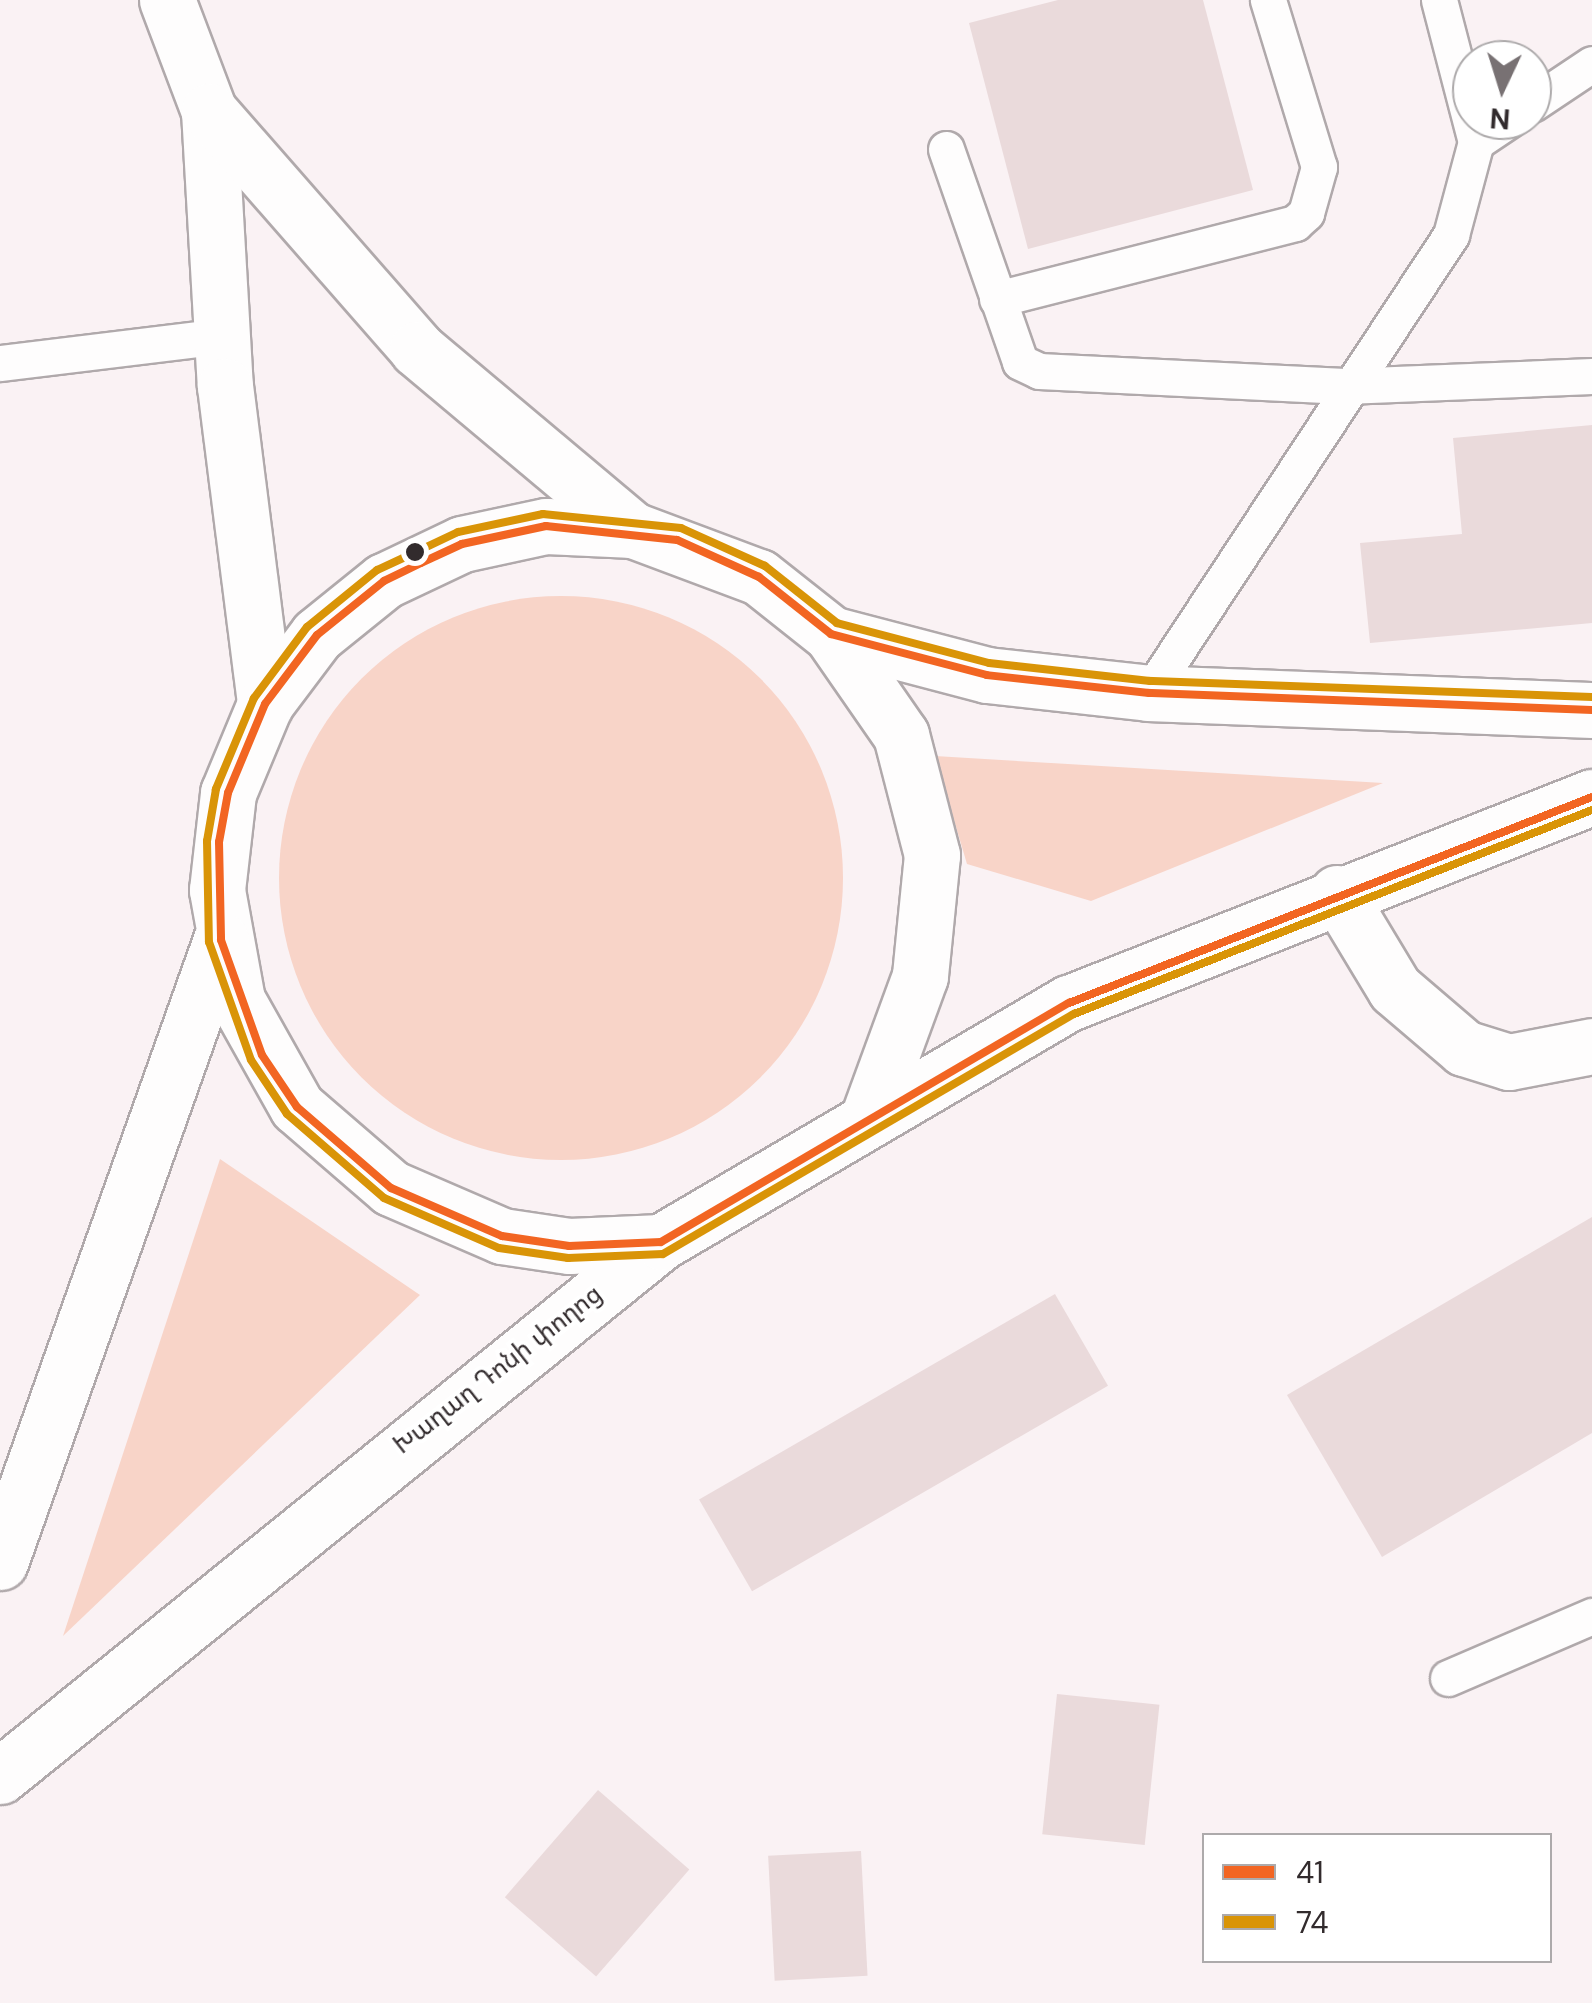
<!DOCTYPE html>
<meta charset="utf-8">
<style>
body{margin:0}
#map{position:relative;width:1592px;height:2003px;overflow:hidden;background:#faf2f4;font-family:"DM Sans","Noto Sans Armenian",sans-serif}
div>[style]{position:absolute}
.green>*{inset:0;background:#f8d4c8}
.round{border-radius:50%}
.building>*{inset:0;background:#eadadb;transform-origin:0 0}
.roads{filter:drop-shadow(2px 0 #b0a9ab) drop-shadow(-2px 0 #b0a9ab) drop-shadow(0 2px #b0a9ab) drop-shadow(0 -2px #b0a9ab)}
.service>*{height:35px;margin:-17.5px;padding:0 17.5px;transform-origin:17.5px;border-radius:17.5px;background:#fefdfd}
.minor>*{height:55px;margin:-27.5px;padding:0 27.5px;transform-origin:27.5px;border-radius:27.5px;background:#fefdfd}
.tertiary>*{height:55px;margin:-27.5px;padding:0 27.5px;transform-origin:27.5px;border-radius:27.5px;background:#fefdfd}
.bus-1>*{height:8px;margin:-4px;padding:0 4px;transform-origin:4px;border-radius:4px;background:#f26522}
.bus-2>*{height:8px;margin:-4px;padding:0 4px;transform-origin:4px;border-radius:4px;background:#d99407}
.dots>*{width:28px;height:28px;translate:-50% -50%;box-sizing:border-box;border:5px solid #fff;border-radius:50%}
span{translate:-50% -50%;white-space:nowrap;text-align:center;line-height:1.15;-webkit-text-stroke:8px #fff;paint-order:stroke}
.street-label{font-size:25px;color:#322b2d}
.legend{position:absolute;left:1202px;top:1833px;width:350px;height:130px;box-sizing:border-box;background:#fff;border:2px solid #adaaab;margin:0;padding:12px 18px;list-style:none;font-size:30px;color:#322b2d}
.legend li{display:flex;align-items:center;gap:20px;height:50px}
.legend b{width:50px;border:2px solid #adaaab}
.north{position:absolute;left:1452px;top:40px;width:100px;height:100px;box-sizing:border-box;background:#fff;border:2px solid #adaaab;border-radius:50%;rotate:184deg;font-size:28px;font-weight:700;line-height:40px;text-align:center;color:#322b2d}
.north::after{content:'';display:block;margin:auto;width:35px;height:45px;background:#787173;clip-path:polygon(50% 0,100% 100%,50% 72%,0 100%)}
</style>
<div id="map">
<div class="green">
<div class="round" style="left:279px;top:596px;width:564px;height:564px"></div>
<div style="clip-path:polygon(935px 756px,1383px 783px,1091px 901px,967px 864px)"></div>
<div style="clip-path:polygon(220px 1159px,420px 1295px,63px 1636px)"></div>
</div>
<div class="building">
<div style="clip-path:polygon(1058px 0,1203px 0,1253px 190px,1028px 249px,969px 23px)"></div>
<div style="clip-path:polygon(1592px 425px,1592px 623px,1370px 643px,1360px 543px,1462px 534px,1453px 438px)"></div>
<div style="clip-path:polygon(1592px 1217px,1592px 1433px,1382px 1557px,1287px 1395px)"></div>
<div style="left:1055px;top:1294px;width:106px;height:411px;rotate:60deg"></div>
<div style="left:1057px;top:1694px;width:103px;height:141px;rotate:6deg"></div>
<div style="left:598px;top:1790px;width:121px;height:142px;rotate:41deg"></div>
<div style="left:861px;top:1851px;width:125px;height:93px;rotate:87deg"></div>
</div>
<div class="roads">
<div class="service">
<div style="left:1532px;top:104px;width:72px;rotate:-33.7deg"></div>
<div style="left:1476px;top:142px;width:40px;rotate:-34deg"></div>
<div style="left:946px;top:149px;width:225px;rotate:70.8deg"></div>
<div style="left:1020px;top:362px;width:21px;rotate:25deg"></div>
<div style="left:1039px;top:371px;width:306px;rotate:2.8deg"></div>
<div style="left:1345px;top:386px;width:247px;rotate:-2.3deg"></div>
<div style="left:997px;top:299px;width:308px;rotate:-14.3deg"></div>
<div style="left:1295px;top:223px;width:15px;rotate:-42deg"></div>
<div style="left:1306px;top:213px;width:48px;rotate:-74.2deg"></div>
<div style="left:1319px;top:167px;width:175px;rotate:-107deg"></div>
<div style="left:0;top:363px;width:224px;rotate:-6.9deg"></div>
<div style="left:1149px;top:693px;width:549px;rotate:-56.6deg"></div>
<div style="left:1451px;top:235px;width:96px;rotate:-75deg"></div>
<div style="left:1476px;top:142px;width:147px;rotate:-104.6deg"></div>
<div style="left:1448px;top:1678px;width:157px;rotate:-23.3deg"></div>
</div>
<div class="minor">
<div style="left:1337px;top:893px;width:112px;rotate:58.9deg"></div>
<div style="left:1395px;top:989px;width:91px;rotate:40.5deg"></div>
<div style="left:1464px;top:1048px;width:47px;rotate:17.3deg"></div>
<div style="left:1509px;top:1062px;width:85px;rotate:-10.9deg"></div>
</div>
<div class="tertiary">
<div style="left:167px;top:0;width:119px;rotate:69.3deg"></div>
<div style="left:209px;top:111px;width:275px;rotate:86.7deg"></div>
<div style="left:225px;top:386px;width:321px;rotate:82.8deg"></div>
<div style="left:209px;top:111px;width:316px;rotate:48.8deg"></div>
<div style="left:417px;top:349px;width:282px;rotate:40deg"></div>
<div style="left:831px;top:634px;width:161px;rotate:14.7deg"></div>
<div style="left:987px;top:675px;width:163px;rotate:6.3deg"></div>
<div style="left:1149px;top:693px;width:443px;rotate:2.2deg"></div>
<div style="left:661px;top:1242px;width:92px;rotate:177.5deg"></div>
<div style="left:569px;top:1246px;width:68px;rotate:-171.5deg"></div>
<div style="left:502px;top:1236px;width:121px;rotate:-156.6deg"></div>
<div style="left:391px;top:1188px;width:124px;rotate:-139.2deg"></div>
<div style="left:297px;top:1107px;width:123px;rotate:-119.3deg"></div>
<div style="left:237px;top:1000px;width:112px;rotate:-100.3deg"></div>
<div style="left:217px;top:890px;width:98px;rotate:-83.5deg"></div>
<div style="left:228px;top:793px;width:96px;rotate:-67.4deg"></div>
<div style="left:265px;top:704px;width:86px;rotate:-53deg"></div>
<div style="left:317px;top:635px;width:86px;rotate:-38.9deg"></div>
<div style="left:384px;top:581px;width:86px;rotate:-25.4deg"></div>
<div style="left:462px;top:544px;width:86px;rotate:-12.1deg"></div>
<div style="left:546px;top:526px;width:87px;rotate:2.6deg"></div>
<div style="left:633px;top:530px;width:134px;rotate:20.5deg"></div>
<div style="left:759px;top:577px;width:92px;rotate:38.4deg"></div>
<div style="left:831px;top:634px;width:123px;rotate:55.3deg"></div>
<div style="left:901px;top:735px;width:124px;rotate:75.5deg"></div>
<div style="left:932px;top:855px;width:122px;rotate:95.7deg"></div>
<div style="left:920px;top:976px;width:154px;rotate:110.1deg"></div>
<div style="left:0;top:1562px;width:660px;rotate:-70.44deg"></div>
<div style="left:0;top:1776px;width:850px;rotate:-38.93deg"></div>
<div style="left:661px;top:1242px;width:473px;rotate:-30.4deg"></div>
<div style="left:1069px;top:1003px;width:562px;rotate:-21.5deg"></div>
</div>
</div>
<div class="bus-1">
<div style="left:1592px;top:710px;width:443px;rotate:-177.8deg"></div>
<div style="left:1149px;top:693px;width:163px;rotate:-173.7deg"></div>
<div style="left:987px;top:675px;width:161px;rotate:-165.3deg"></div>
<div style="left:831px;top:634px;width:92px;rotate:-141.6deg"></div>
<div style="left:759px;top:577px;width:90px;rotate:-155.7deg"></div>
<div style="left:677px;top:540px;width:132px;rotate:-173.9deg"></div>
<div style="left:546px;top:526px;width:86px;rotate:167.9deg"></div>
<div style="left:462px;top:544px;width:45px;rotate:155.1deg"></div>
<div style="left:421px;top:563px;width:41px;rotate:154.1deg"></div>
<div style="left:384px;top:581px;width:86px;rotate:141.1deg"></div>
<div style="left:317px;top:635px;width:86px;rotate:127deg"></div>
<div style="left:265px;top:704px;width:96px;rotate:112.6deg"></div>
<div style="left:228px;top:793px;width:50px;rotate:100.4deg"></div>
<div style="left:219px;top:842px;width:98px;rotate:88.8deg"></div>
<div style="left:221px;top:940px;width:122px;rotate:70.4deg"></div>
<div style="left:262px;top:1055px;width:63px;rotate:56.1deg"></div>
<div style="left:297px;top:1107px;width:124px;rotate:40.8deg"></div>
<div style="left:391px;top:1188px;width:121px;rotate:23.4deg"></div>
<div style="left:502px;top:1236px;width:68px;rotate:8.5deg"></div>
<div style="left:569px;top:1246px;width:92px;rotate:-2.5deg"></div>
<div style="left:661px;top:1242px;width:473px;rotate:-30.4deg"></div>
<div style="left:1069px;top:1003px;width:562px;rotate:-21.5deg"></div>
</div>
<div class="bus-2">
<div style="left:1592px;top:697px;width:442px;rotate:-177.9deg"></div>
<div style="left:1150px;top:681px;width:162px;rotate:-173.6deg"></div>
<div style="left:989px;top:663px;width:157px;rotate:-165.3deg"></div>
<div style="left:837px;top:623px;width:92px;rotate:-141.6deg"></div>
<div style="left:765px;top:566px;width:92px;rotate:-155.7deg"></div>
<div style="left:681px;top:528px;width:139px;rotate:-174.2deg"></div>
<div style="left:543px;top:514px;width:87px;rotate:168deg"></div>
<div style="left:458px;top:532px;width:47px;rotate:154.5deg"></div>
<div style="left:416px;top:552px;width:43px;rotate:155.2deg"></div>
<div style="left:377px;top:570px;width:90px;rotate:140.8deg"></div>
<div style="left:307px;top:627px;width:89px;rotate:126.7deg"></div>
<div style="left:254px;top:698px;width:99px;rotate:112.7deg"></div>
<div style="left:216px;top:789px;width:53px;rotate:99.8deg"></div>
<div style="left:207px;top:841px;width:101px;rotate:88.9deg"></div>
<div style="left:209px;top:942px;width:125px;rotate:70.4deg"></div>
<div style="left:251px;top:1060px;width:65px;rotate:56.3deg"></div>
<div style="left:287px;top:1114px;width:128px;rotate:40.9deg"></div>
<div style="left:384px;top:1198px;width:125px;rotate:23.5deg"></div>
<div style="left:499px;top:1248px;width:70px;rotate:8.2deg"></div>
<div style="left:568px;top:1258px;width:95px;rotate:-2.4deg"></div>
<div style="left:663px;top:1254px;width:476px;rotate:-30.3deg"></div>
<div style="left:1074px;top:1014px;width:557px;rotate:-21.5deg"></div>
</div>
<div class="dots">
<div style="left:415px;top:552px;background:#322b2d"></div>
</div>
<div class="street-label">
<span style="left:498px;top:1370px;rotate:-38deg">Խաղաղ Դոնի փողոց</span>
</div>
<ul class="legend">
<li><b style="height:12px;background:#f26522"></b>41</li>
<li><b style="height:12px;background:#d99407"></b>74</li>
</ul>
<div class="north">N</div>
</div>
